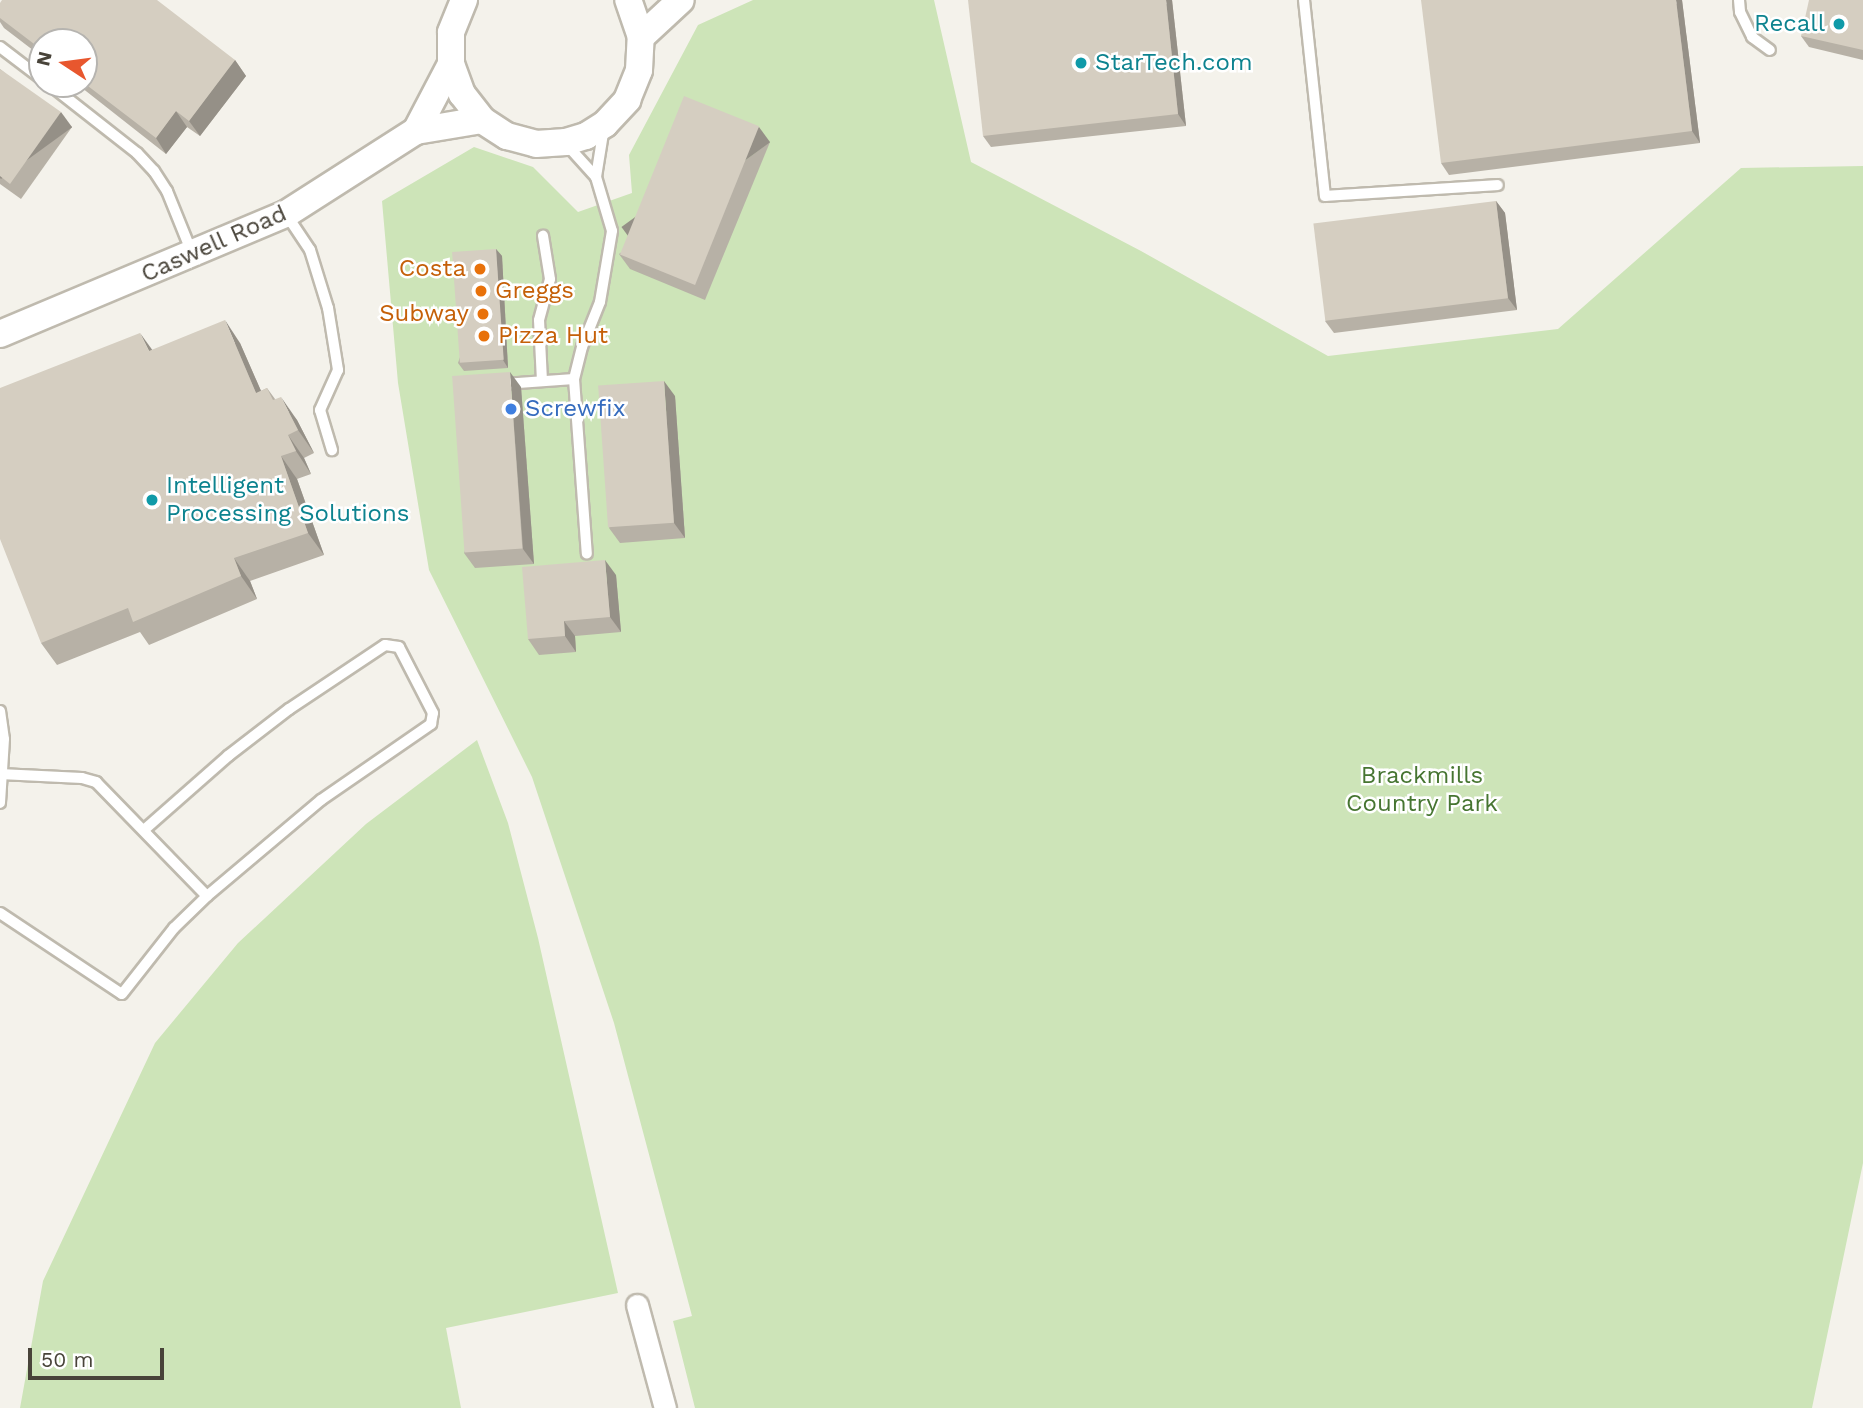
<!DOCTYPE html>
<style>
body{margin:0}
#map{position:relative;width:1863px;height:1408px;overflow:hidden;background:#f4f2eb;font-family:"Work Sans",sans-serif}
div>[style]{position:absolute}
.green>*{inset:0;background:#cde4b8}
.roads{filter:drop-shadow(2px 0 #bfbaae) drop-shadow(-2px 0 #bfbaae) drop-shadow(0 2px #bfbaae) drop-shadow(0 -2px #bfbaae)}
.service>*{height:10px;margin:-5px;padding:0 5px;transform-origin:5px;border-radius:5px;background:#fff}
.minor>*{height:21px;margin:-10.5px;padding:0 10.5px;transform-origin:10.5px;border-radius:10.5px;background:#fff}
.tertiary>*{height:26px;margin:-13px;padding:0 13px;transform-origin:13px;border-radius:13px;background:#fff}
.wall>*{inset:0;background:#b7b1a6}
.shaded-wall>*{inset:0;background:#959087;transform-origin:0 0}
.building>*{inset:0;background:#d5cec1;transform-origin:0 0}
.dots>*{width:19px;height:19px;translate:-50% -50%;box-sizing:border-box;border:4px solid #fff;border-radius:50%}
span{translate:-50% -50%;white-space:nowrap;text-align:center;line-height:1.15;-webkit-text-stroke:5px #fff;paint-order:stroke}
.culture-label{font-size:24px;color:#0d838f}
.right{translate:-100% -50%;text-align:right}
.left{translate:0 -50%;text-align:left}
.street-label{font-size:24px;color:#484339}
.food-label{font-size:24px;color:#c56008}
.shop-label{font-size:24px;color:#366cbe}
.park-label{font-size:24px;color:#467531}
.north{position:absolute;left:28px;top:28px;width:70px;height:70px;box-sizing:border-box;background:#fff;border:2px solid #b6b4b0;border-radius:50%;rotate:283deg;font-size:19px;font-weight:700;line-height:28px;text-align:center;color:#484339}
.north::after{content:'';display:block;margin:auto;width:24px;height:32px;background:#e8572e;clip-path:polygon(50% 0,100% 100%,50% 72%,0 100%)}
.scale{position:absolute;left:28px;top:1348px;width:136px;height:32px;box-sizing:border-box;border:4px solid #484339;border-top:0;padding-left:9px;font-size:21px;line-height:24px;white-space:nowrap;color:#484339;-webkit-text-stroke:5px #fff;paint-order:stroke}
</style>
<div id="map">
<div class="green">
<div style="clip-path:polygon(753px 0,934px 0,971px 162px,1141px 251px,1328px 356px,1558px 329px,1741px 168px,1863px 166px,1863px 1163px,1812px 1408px,695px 1408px,673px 1321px,692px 1316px,614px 1023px,532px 777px,429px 570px,398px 383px,382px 201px,474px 147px,533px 167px,578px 212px,632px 193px,629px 155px,698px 25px)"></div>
<div style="clip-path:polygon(477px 740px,508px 823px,538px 938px,618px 1293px,446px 1328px,461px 1408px,20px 1408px,43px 1281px,155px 1043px,238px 943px,366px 824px)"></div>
</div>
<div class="roads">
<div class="service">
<div style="left:1304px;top:0;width:197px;rotate:83.9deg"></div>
<div style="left:1325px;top:196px;width:173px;rotate:-3.6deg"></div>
<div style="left:1739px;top:0;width:12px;rotate:85deg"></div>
<div style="left:1740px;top:12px;width:28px;rotate:64deg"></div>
<div style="left:1752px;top:37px;width:22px;rotate:36deg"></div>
<div style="left:0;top:47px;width:53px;rotate:37.3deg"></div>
<div style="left:49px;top:84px;width:112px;rotate:38.1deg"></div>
<div style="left:137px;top:153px;width:25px;rotate:47deg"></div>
<div style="left:154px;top:171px;width:24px;rotate:57deg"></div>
<div style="left:167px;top:191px;width:67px;rotate:68deg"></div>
<div style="left:567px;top:145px;width:43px;rotate:47.8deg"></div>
<div style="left:596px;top:177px;width:56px;rotate:73.5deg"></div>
<div style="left:612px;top:231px;width:72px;rotate:99.6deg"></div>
<div style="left:600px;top:302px;width:48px;rotate:111.8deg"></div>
<div style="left:582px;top:347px;width:33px;rotate:104deg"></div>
<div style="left:574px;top:379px;width:175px;rotate:85.8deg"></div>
<div style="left:596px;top:177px;width:51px;rotate:-80.9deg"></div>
<div style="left:286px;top:214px;width:43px;rotate:56.3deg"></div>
<div style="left:310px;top:250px;width:61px;rotate:72.8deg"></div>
<div style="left:328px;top:308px;width:63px;rotate:80.8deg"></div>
<div style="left:338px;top:370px;width:44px;rotate:114.2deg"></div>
<div style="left:320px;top:410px;width:42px;rotate:73.3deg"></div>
<div style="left:542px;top:381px;width:61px;rotate:-92.8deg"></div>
<div style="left:539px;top:320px;width:42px;rotate:-75deg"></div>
<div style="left:550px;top:279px;width:44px;rotate:-99.2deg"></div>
<div style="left:504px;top:384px;width:70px;rotate:-4.1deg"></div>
<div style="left:0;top:711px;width:28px;rotate:82deg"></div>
<div style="left:4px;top:739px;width:64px;rotate:93.6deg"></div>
<div style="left:0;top:774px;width:82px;rotate:2.8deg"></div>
<div style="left:82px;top:778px;width:15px;rotate:16deg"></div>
<div style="left:96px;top:782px;width:159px;rotate:45.8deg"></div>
<div style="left:207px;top:896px;width:149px;rotate:-40.1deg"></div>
<div style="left:321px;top:800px;width:134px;rotate:-34.6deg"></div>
<div style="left:431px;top:724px;width:11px;rotate:-80deg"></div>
<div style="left:433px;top:713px;width:74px;rotate:-117.3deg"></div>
<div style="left:399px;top:647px;width:14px;rotate:-172deg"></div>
<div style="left:385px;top:645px;width:115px;rotate:146.3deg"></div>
<div style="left:289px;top:709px;width:77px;rotate:142.4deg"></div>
<div style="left:228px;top:756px;width:112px;rotate:138.6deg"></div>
<div style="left:0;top:913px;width:146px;rotate:33.6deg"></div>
<div style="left:122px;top:994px;width:84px;rotate:-51.8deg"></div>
<div style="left:174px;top:928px;width:46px;rotate:-44.1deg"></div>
</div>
<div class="minor">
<div style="left:637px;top:1305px;width:107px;rotate:74.8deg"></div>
</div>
<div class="tertiary">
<div style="left:464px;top:0;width:35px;rotate:112deg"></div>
<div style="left:451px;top:33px;width:31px;rotate:90deg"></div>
<div style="left:451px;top:64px;width:32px;rotate:70deg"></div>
<div style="left:462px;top:94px;width:33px;rotate:52deg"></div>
<div style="left:482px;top:120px;width:30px;rotate:33deg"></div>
<div style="left:507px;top:136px;width:30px;rotate:15deg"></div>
<div style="left:536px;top:144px;width:30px;rotate:-4deg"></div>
<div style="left:566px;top:142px;width:21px;rotate:-17deg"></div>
<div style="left:586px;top:136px;width:22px;rotate:-32deg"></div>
<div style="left:605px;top:124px;width:33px;rotate:-47deg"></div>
<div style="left:627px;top:100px;width:32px;rotate:-68deg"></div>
<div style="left:639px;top:70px;width:33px;rotate:-87deg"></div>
<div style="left:641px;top:37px;width:39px;rotate:-109deg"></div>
<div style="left:641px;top:37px;width:54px;rotate:-42.8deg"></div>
<div style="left:416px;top:131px;width:76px;rotate:-62.4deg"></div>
<div style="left:0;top:334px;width:310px;rotate:-22.8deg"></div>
<div style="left:286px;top:214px;width:154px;rotate:-32.6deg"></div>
<div style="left:416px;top:131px;width:67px;rotate:-9.5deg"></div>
</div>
</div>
<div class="wall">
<div style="clip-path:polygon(1172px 0,1186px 126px,991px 147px,983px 136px)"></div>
<div style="clip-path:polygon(1682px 0,1700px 143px,1449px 175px,1441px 163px)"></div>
<div style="clip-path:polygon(1863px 0,1863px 60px,1809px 47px,1801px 36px)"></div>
<div style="clip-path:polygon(0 3px,235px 60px,246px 76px,200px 136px,187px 127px,166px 154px,77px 84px,84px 84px,84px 42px,42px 42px,42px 57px,4px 28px,0 22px)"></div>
<div style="clip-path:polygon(0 69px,72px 127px,21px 199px,0 184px)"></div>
<div style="clip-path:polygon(770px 142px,705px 300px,630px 269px,619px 254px)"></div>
<div style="clip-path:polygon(1496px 201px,1505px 213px,1517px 310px,1334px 333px,1325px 321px)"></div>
<div style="clip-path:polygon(496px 249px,502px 256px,508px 368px,464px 371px,458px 363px)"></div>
<div style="clip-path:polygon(240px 343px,261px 391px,267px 388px,275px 399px,297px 420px,314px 453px,304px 458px,311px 474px,297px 479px,324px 555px,250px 581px,257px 599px,149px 645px,140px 632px,57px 665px,41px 643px,152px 350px)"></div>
<div style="clip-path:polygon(521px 387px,534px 564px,475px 568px,464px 553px)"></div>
<div style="clip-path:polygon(675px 396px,685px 538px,620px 543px,609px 528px)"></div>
<div style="clip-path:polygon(616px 575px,621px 632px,575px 636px,576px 652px,539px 655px,528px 639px)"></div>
</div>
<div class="shaded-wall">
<div style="clip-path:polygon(1166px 0,1172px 0,1186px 126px,1178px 114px)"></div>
<div style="clip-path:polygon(1676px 0,1682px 0,1700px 143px,1692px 131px)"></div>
<div style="clip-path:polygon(235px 60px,246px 76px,200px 136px,189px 121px)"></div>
<div style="clip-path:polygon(176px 111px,187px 127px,166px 154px,156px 138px)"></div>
<div style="left:61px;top:112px;width:19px;height:88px;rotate:54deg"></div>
<div style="left:759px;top:127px;width:19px;height:170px;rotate:54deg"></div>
<div style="clip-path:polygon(1496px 201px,1505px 213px,1517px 310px,1508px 298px)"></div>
<div style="clip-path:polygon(496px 249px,502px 256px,508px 368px,503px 360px)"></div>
<div style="clip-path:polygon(225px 320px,240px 343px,272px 416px,256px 393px)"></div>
<div style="clip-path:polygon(140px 333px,156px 355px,149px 351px)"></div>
<div style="clip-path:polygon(510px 372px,521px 387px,534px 564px,523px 549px)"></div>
<div style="clip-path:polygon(664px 381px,675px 396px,685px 538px,674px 523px)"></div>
<div style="clip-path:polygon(281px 397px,297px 420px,314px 453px,298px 430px)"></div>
<div style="clip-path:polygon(288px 435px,304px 458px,311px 474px,296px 451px)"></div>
<div style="clip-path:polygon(281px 456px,297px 479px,324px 555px,308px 533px)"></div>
<div style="clip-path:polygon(234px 558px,250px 581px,257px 599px,241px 576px)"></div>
<div style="clip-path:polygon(605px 560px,616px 575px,621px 632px,610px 617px)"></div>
<div style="clip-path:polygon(564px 621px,575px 636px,576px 652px,565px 636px)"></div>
</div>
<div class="building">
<div style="clip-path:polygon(2px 0,157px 0,235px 60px,189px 121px,176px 111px,156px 138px,84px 83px,84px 42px,42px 42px,42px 50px,0 18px,0 3px)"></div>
<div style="clip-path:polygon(968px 0,1166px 0,1178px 114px,983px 136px)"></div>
<div style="clip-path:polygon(1421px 0,1676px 0,1692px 131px,1441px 163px)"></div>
<div style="clip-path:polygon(1809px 0,1863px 0,1863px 50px,1801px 36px)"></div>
<div style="clip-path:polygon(0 69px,61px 112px,10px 184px,0 176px)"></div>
<div style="left:684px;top:96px;width:81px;height:171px;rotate:22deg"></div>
<div style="left:1496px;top:201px;width:98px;height:184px;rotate:83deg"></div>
<div style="left:496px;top:249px;width:111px;height:44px;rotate:86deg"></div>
<div style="clip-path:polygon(225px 320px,256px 393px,267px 388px,273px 400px,281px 397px,298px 430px,288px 435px,296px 451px,281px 456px,308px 533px,234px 558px,241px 576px,133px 622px,128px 608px,41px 643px,0 539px,0 388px,140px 333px,149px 351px)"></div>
<div style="left:510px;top:372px;width:177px;height:58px;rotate:86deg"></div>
<div style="left:664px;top:381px;width:142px;height:66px;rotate:86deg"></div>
<div style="clip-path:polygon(605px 560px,610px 617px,564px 621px,565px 636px,528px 639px,522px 567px)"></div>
</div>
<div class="dots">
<div style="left:1839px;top:24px;background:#0f9aa8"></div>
<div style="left:1081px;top:63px;background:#0f9aa8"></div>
<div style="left:480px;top:269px;background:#e8710a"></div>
<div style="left:481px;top:291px;background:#e8710a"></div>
<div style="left:483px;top:314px;background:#e8710a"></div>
<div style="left:484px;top:336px;background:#e8710a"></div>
<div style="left:511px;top:409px;background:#3f7fe0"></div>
<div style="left:152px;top:500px;background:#0f9aa8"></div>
</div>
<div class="culture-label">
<span class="right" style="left:1825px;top:24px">Recall</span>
<span class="left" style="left:1095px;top:63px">StarTech.com</span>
<span class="left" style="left:166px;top:500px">Intelligent<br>Processing Solutions</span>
</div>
<div class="street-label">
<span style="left:214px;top:244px;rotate:-24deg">Caswell Road</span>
</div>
<div class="food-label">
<span class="right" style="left:466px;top:269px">Costa</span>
<span class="left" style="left:495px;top:291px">Greggs</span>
<span class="right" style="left:469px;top:314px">Subway</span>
<span class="left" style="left:498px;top:336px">Pizza Hut</span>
</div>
<div class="shop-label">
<span class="left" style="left:525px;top:409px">Screwfix</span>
</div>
<div class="park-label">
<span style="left:1422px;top:790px">Brackmills<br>Country Park</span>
</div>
<div class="north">N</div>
<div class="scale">50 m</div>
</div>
